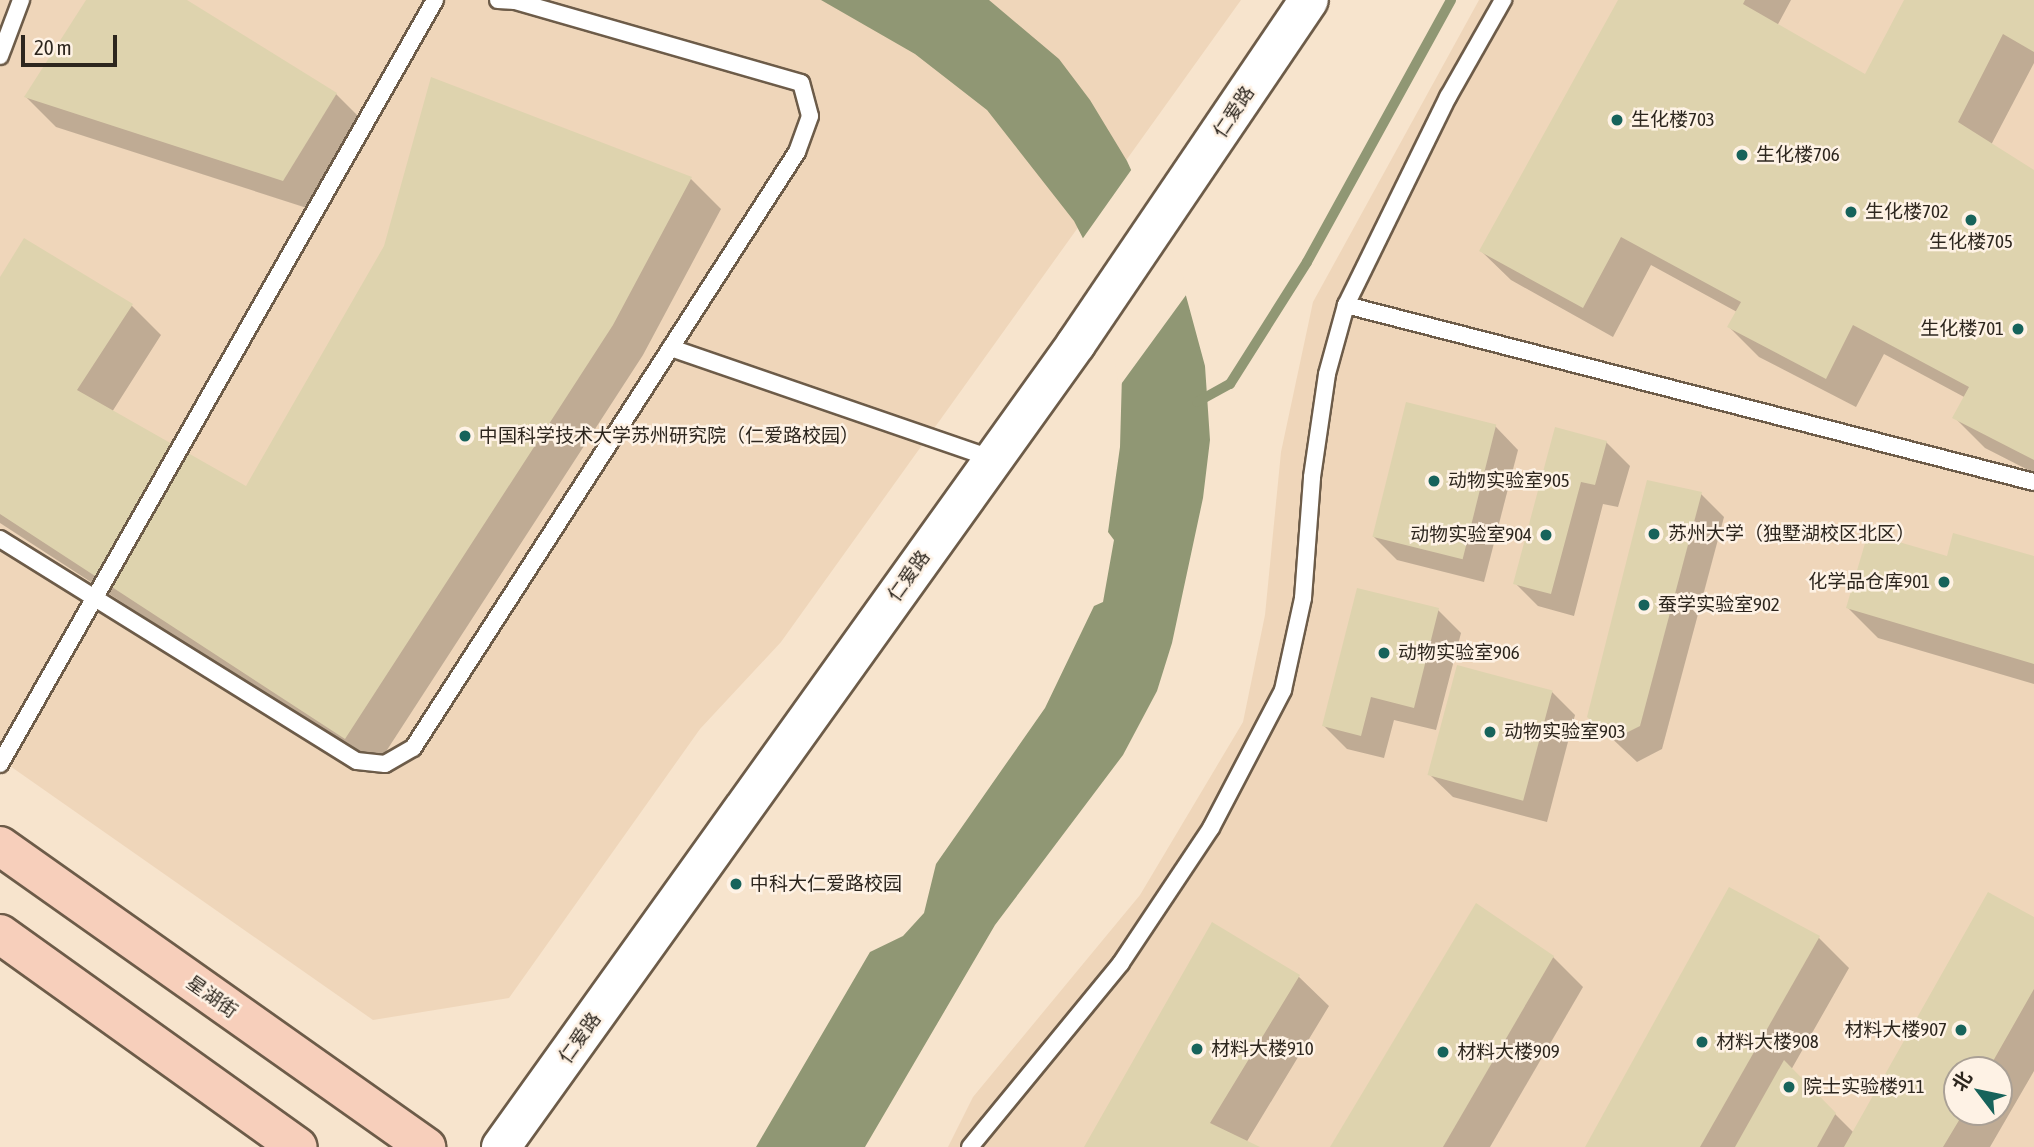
<!DOCTYPE html>
<meta charset="utf-8">
<style>
body{margin:0}
#map{position:relative;width:2034px;height:1147px;overflow:hidden;background:#f7e4cd;font-family:"Asap Condensed","Noto Sans SC",sans-serif}
div>[style]{position:absolute}
.built>*{inset:0;background:#efd6ba}
.water>*{inset:0;background:#909774}
.pier>*{inset:0;background:#f7e4cd}
.shadow>*{inset:0;background:#0003}
.stream>*{height:10px;margin:-5px;padding:0 5px;transform-origin:5px;border-radius:5px;background:#909774}
.building>*{inset:0;background:#ded3ae;transform-origin:0 0}
.roads{filter:drop-shadow(2px 0 #6d5c49) drop-shadow(-2px 0 #6d5c49) drop-shadow(0 2px #6d5c49) drop-shadow(0 -2px #6d5c49)}
.service>*{height:16px;margin:-8px;padding:0 8px;transform-origin:8px;border-radius:8px;background:#fff}
.secondary>*{height:38px;margin:-19px;padding:0 19px;transform-origin:19px;border-radius:19px;background:#fff}
.primary>*{height:38px;margin:-19px;padding:0 19px;transform-origin:19px;border-radius:19px;background:#f7cfbb}
.dots>*{width:19px;height:19px;translate:-50% -50%;box-sizing:border-box;border:4px solid #fef2e5;border-radius:50%}
span{translate:-50% -50%;white-space:nowrap;text-align:center;line-height:1.15;-webkit-text-stroke:5px #fef2e5;paint-order:stroke}
.street-label{font-size:19px;color:#2d261e}
.poi-label{font-size:19px;color:#2d261e}
.left{translate:0 -50%;text-align:left}
.right{translate:-100% -50%;text-align:right}
.north{position:absolute;left:1943px;top:1056px;width:70px;height:70px;box-sizing:border-box;background:#fef2e5;border:2px solid #aaa095;border-radius:50%;rotate:302deg;font-size:19px;font-weight:700;line-height:28px;text-align:center;color:#2d261e}
.north::after{content:'';display:block;margin:auto;width:24px;height:32px;background:#17635b;clip-path:polygon(50% 0,100% 100%,50% 72%,0 100%)}
.scale{position:absolute;left:21px;top:35px;width:96px;height:32px;box-sizing:border-box;border:4px solid #2d261e;border-top:0;padding-left:9px;font-size:21px;line-height:24px;white-space:nowrap;color:#2d261e;-webkit-text-stroke:5px #fef2e5;paint-order:stroke}
</style>
<div id="map">
<div class="built">
<div style="clip-path:polygon(0 0,1241px 0,781px 642px,700px 729px,509px 998px,373px 1020px,0 759px)"></div>
<div style="clip-path:polygon(evenodd,1479px 0,2034px 0,2034px 1147px,948px 1147px,973px 1097px,1140px 895px,1243px 722px,1265px 615px,1281px 452px,1313px 302px,1479px 0,1957px 1070px,1999px 1070px,1999px 1112px,1957px 1112px,1957px 1070px)"></div>
</div>
<div class="water">
<div style="clip-path:polygon(821px 0,989px 0,1059px 59px,1090px 100px,1127px 161px,1182px 281px,1205px 366px,1210px 440px,1203px 498px,1172px 643px,1157px 691px,1123px 755px,995px 925px,865px 1147px,756px 1147px,870px 952px,903px 936px,924px 913px,936px 864px,1045px 708px,1094px 606px,1103px 602px,1114px 540px,1108px 532px,1120px 447px,1122px 375px,1117px 336px,1089px 250px,1074px 221px,987px 110px,915px 54px)"></div>
</div>
<div class="pier">
<div style="clip-path:polygon(1134px 166px,1189px 291px,1119px 387px,1105px 298px,1081px 241px)"></div>
</div>
<div class="shadow">
<div style="clip-path:polygon(88px 0,184px 0,336px 94px,366px 124px,313px 210px,56px 127px,26px 97px)"></div>
<div style="clip-path:polygon(1620px 0,1791px 0,1777px 26px,1865px 77px,1906px 0,2034px 0,2034px 63px,1991px 145px,2034px 172px,2034px 473px,1985px 448px,1955px 418px,1966px 398px,1884px 354px,1856px 407px,1759px 357px,1729px 327px,1737px 312px,1651px 265px,1613px 337px,1511px 280px,1481px 251px)"></div>
<div style="clip-path:polygon(432px 80px,691px 179px,721px 209px,643px 355px,376px 767px,0 523px,0 281px,131px 305px,161px 335px,112px 412px,247px 488px,385px 246px)"></div>
<div style="clip-path:polygon(1495px 426px,1518px 450px,1484px 582px,1397px 560px,1374px 537px)"></div>
<div style="clip-path:polygon(1606px 442px,1630px 466px,1618px 507px,1603px 504px,1574px 616px,1538px 606px,1515px 583px)"></div>
<div style="clip-path:polygon(1701px 494px,1724px 517px,1662px 749px,1637px 762px,1589px 717px)"></div>
<div style="clip-path:polygon(1948px 558px,2034px 558px,2034px 684px,1878px 638px,1848px 608px)"></div>
<div style="clip-path:polygon(1438px 610px,1461px 633px,1436px 730px,1394px 720px,1384px 758px,1347px 749px,1324px 726px)"></div>
<div style="clip-path:polygon(1552px 692px,1575px 715px,1547px 822px,1453px 797px,1429px 774px)"></div>
<div style="clip-path:polygon(evenodd,1730px 889px,1819px 938px,1849px 968px,1791px 1070px,1854px 1133px,2034px 919px,2034px 1071px,1990px 1147px,1587px 1147px,1730px 889px,1957px 1070px,1999px 1070px,1999px 1112px,1957px 1112px,1957px 1070px)"></div>
<div style="clip-path:polygon(1212px 925px,1299px 977px,1329px 1006px,1246px 1143px,1255px 1147px,1086px 1147px)"></div>
<div style="clip-path:polygon(1553px 957px,1583px 987px,1490px 1147px,1332px 1147px)"></div>
</div>
<div class="stream">
<div style="left:1197px;top:402px;width:38px;rotate:-29deg"></div>
<div style="left:1230px;top:384px;width:144px;rotate:-57.7deg"></div>
<div style="left:1307px;top:262px;width:299px;rotate:-61.2deg"></div>
</div>
<div class="building">
<div style="clip-path:polygon(86px 0,187px 0,337px 93px,283px 181px,24px 97px)"></div>
<div style="clip-path:polygon(1618px 0,1745px 0,1743px 4px,1865px 74px,1904px 0,2034px 0,2034px 52px,2003px 34px,1958px 122px,2034px 170px,2034px 460px,1952px 418px,1969px 387px,1853px 325px,1826px 379px,1727px 327px,1741px 302px,1621px 237px,1583px 308px,1479px 251px)"></div>
<div style="clip-path:polygon(431px 77px,692px 177px,613px 325px,345px 739px,0 514px,0 277px,24px 238px,133px 304px,77px 390px,246px 486px,384px 246px)"></div>
<div style="left:1406px;top:402px;width:93px;height:139px;rotate:14deg"></div>
<div style="clip-path:polygon(1555px 427px,1607px 441px,1595px 485px,1581px 482px,1551px 594px,1513px 584px)"></div>
<div style="clip-path:polygon(1647px 480px,1702px 492px,1640px 726px,1612px 740px,1587px 717px)"></div>
<div style="clip-path:polygon(1868px 533px,1947px 556px,1953px 533px,2034px 556px,2034px 664px,1846px 608px)"></div>
<div style="clip-path:polygon(1357px 588px,1439px 608px,1414px 708px,1371px 697px,1361px 736px,1322px 726px)"></div>
<div style="left:1457px;top:665px;width:99px;height:114px;rotate:15deg"></div>
<div style="clip-path:polygon(1729px 887px,1820px 936px,1700px 1147px,1585px 1147px)"></div>
<div style="clip-path:polygon(1988px 892px,2034px 917px,2034px 989px,1988px 1070px,1957px 1070px,1957px 1112px,1964px 1112px,1943px 1147px,1844px 1147px)"></div>
<div style="clip-path:polygon(1476px 903px,1554px 956px,1443px 1147px,1330px 1147px)"></div>
<div style="clip-path:polygon(1212px 922px,1300px 975px,1210px 1123px,1260px 1147px,1084px 1147px)"></div>
<div style="clip-path:polygon(1784px 1060px,1836px 1113px,1817px 1147px,1735px 1147px)"></div>
</div>
<div class="roads">
<div class="service">
<div style="left:0;top:56px;width:60px;rotate:-69.4deg"></div>
<div style="left:1346px;top:305px;width:710px;rotate:14.43deg"></div>
<div style="left:671px;top:348px;width:341px;rotate:19deg"></div>
<div style="left:0;top:539px;width:420px;rotate:31.9deg"></div>
<div style="left:357px;top:761px;width:28px;rotate:6deg"></div>
<div style="left:385px;top:764px;width:32px;rotate:-30deg"></div>
<div style="left:413px;top:748px;width:709px;rotate:-57.21deg"></div>
<div style="left:797px;top:152px;width:38px;rotate:-70deg"></div>
<div style="left:810px;top:116px;width:34px;rotate:-105deg"></div>
<div style="left:801px;top:83px;width:298px;rotate:-164deg"></div>
<div style="left:515px;top:1px;width:17px;rotate:-177deg"></div>
<div style="left:0;top:764px;width:879px;rotate:-60.34deg"></div>
<div style="left:970px;top:1147px;width:238px;rotate:-50.6deg"></div>
<div style="left:1121px;top:963px;width:162px;rotate:-56.3deg"></div>
<div style="left:1211px;top:828px;width:156px;rotate:-62.4deg"></div>
<div style="left:1283px;top:690px;width:94px;rotate:-77.7deg"></div>
<div style="left:1303px;top:598px;width:121px;rotate:-85.7deg"></div>
<div style="left:1312px;top:477px;width:104px;rotate:-81.7deg"></div>
<div style="left:1327px;top:374px;width:72px;rotate:-74.6deg"></div>
<div style="left:1346px;top:305px;width:232px;rotate:-63.9deg"></div>
<div style="left:1448px;top:97px;width:112px;rotate:-60.4deg"></div>
</div>
<div class="secondary">
<div style="left:501px;top:1147px;width:988px;rotate:-54.39deg"></div>
<div style="left:1076px;top:344px;width:415px;rotate:-55.9deg"></div>
</div>
<div class="primary">
<div style="left:0;top:846px;width:522px;rotate:35.24deg"></div>
<div style="left:0;top:934px;width:366px;rotate:35.6deg"></div>
</div>
</div>
<div class="dots">
<div style="left:1617px;top:120px;background:#17635b"></div>
<div style="left:1742px;top:155px;background:#17635b"></div>
<div style="left:1851px;top:212px;background:#17635b"></div>
<div style="left:1971px;top:220px;background:#17635b"></div>
<div style="left:2018px;top:329px;background:#17635b"></div>
<div style="left:465px;top:436px;background:#17635b"></div>
<div style="left:1434px;top:481px;background:#17635b"></div>
<div style="left:1654px;top:534px;background:#17635b"></div>
<div style="left:1546px;top:535px;background:#17635b"></div>
<div style="left:1944px;top:582px;background:#17635b"></div>
<div style="left:1644px;top:605px;background:#17635b"></div>
<div style="left:1384px;top:653px;background:#17635b"></div>
<div style="left:1490px;top:732px;background:#17635b"></div>
<div style="left:736px;top:884px;background:#17635b"></div>
<div style="left:1961px;top:1030px;background:#17635b"></div>
<div style="left:1702px;top:1042px;background:#17635b"></div>
<div style="left:1197px;top:1049px;background:#17635b"></div>
<div style="left:1443px;top:1052px;background:#17635b"></div>
<div style="left:1789px;top:1087px;background:#17635b"></div>
</div>
<div class="street-label">
<span style="left:1234px;top:112px;rotate:-56deg">仁爱路</span>
<span style="left:909px;top:576px;rotate:-54deg">仁爱路</span>
<span style="left:212px;top:997px;rotate:35deg">星湖街</span>
<span style="left:580px;top:1038px;rotate:-54deg">仁爱路</span>
</div>
<div class="poi-label">
<span class="left" style="left:1631px;top:120px">生化楼703</span>
<span class="left" style="left:1756px;top:155px">生化楼706</span>
<span class="left" style="left:1865px;top:212px">生化楼702</span>
<span style="left:1971px;top:242px">生化楼705</span>
<span class="right" style="left:2004px;top:329px">生化楼701</span>
<span class="left" style="left:479px;top:436px">中国科学技术大学苏州研究院（仁爱路校园）</span>
<span class="left" style="left:1448px;top:481px">动物实验室905</span>
<span class="left" style="left:1668px;top:534px">苏州大学（独墅湖校区北区）</span>
<span class="right" style="left:1532px;top:535px">动物实验室904</span>
<span class="right" style="left:1930px;top:582px">化学品仓库901</span>
<span class="left" style="left:1658px;top:605px">蚕学实验室902</span>
<span class="left" style="left:1398px;top:653px">动物实验室906</span>
<span class="left" style="left:1504px;top:732px">动物实验室903</span>
<span class="left" style="left:750px;top:884px">中科大仁爱路校园</span>
<span class="right" style="left:1947px;top:1030px">材料大楼907</span>
<span class="left" style="left:1716px;top:1042px">材料大楼908</span>
<span class="left" style="left:1211px;top:1049px">材料大楼910</span>
<span class="left" style="left:1457px;top:1052px">材料大楼909</span>
<span class="left" style="left:1803px;top:1087px">院士实验楼911</span>
</div>
<div class="north">北</div>
<div class="scale">20 m</div>
</div>
